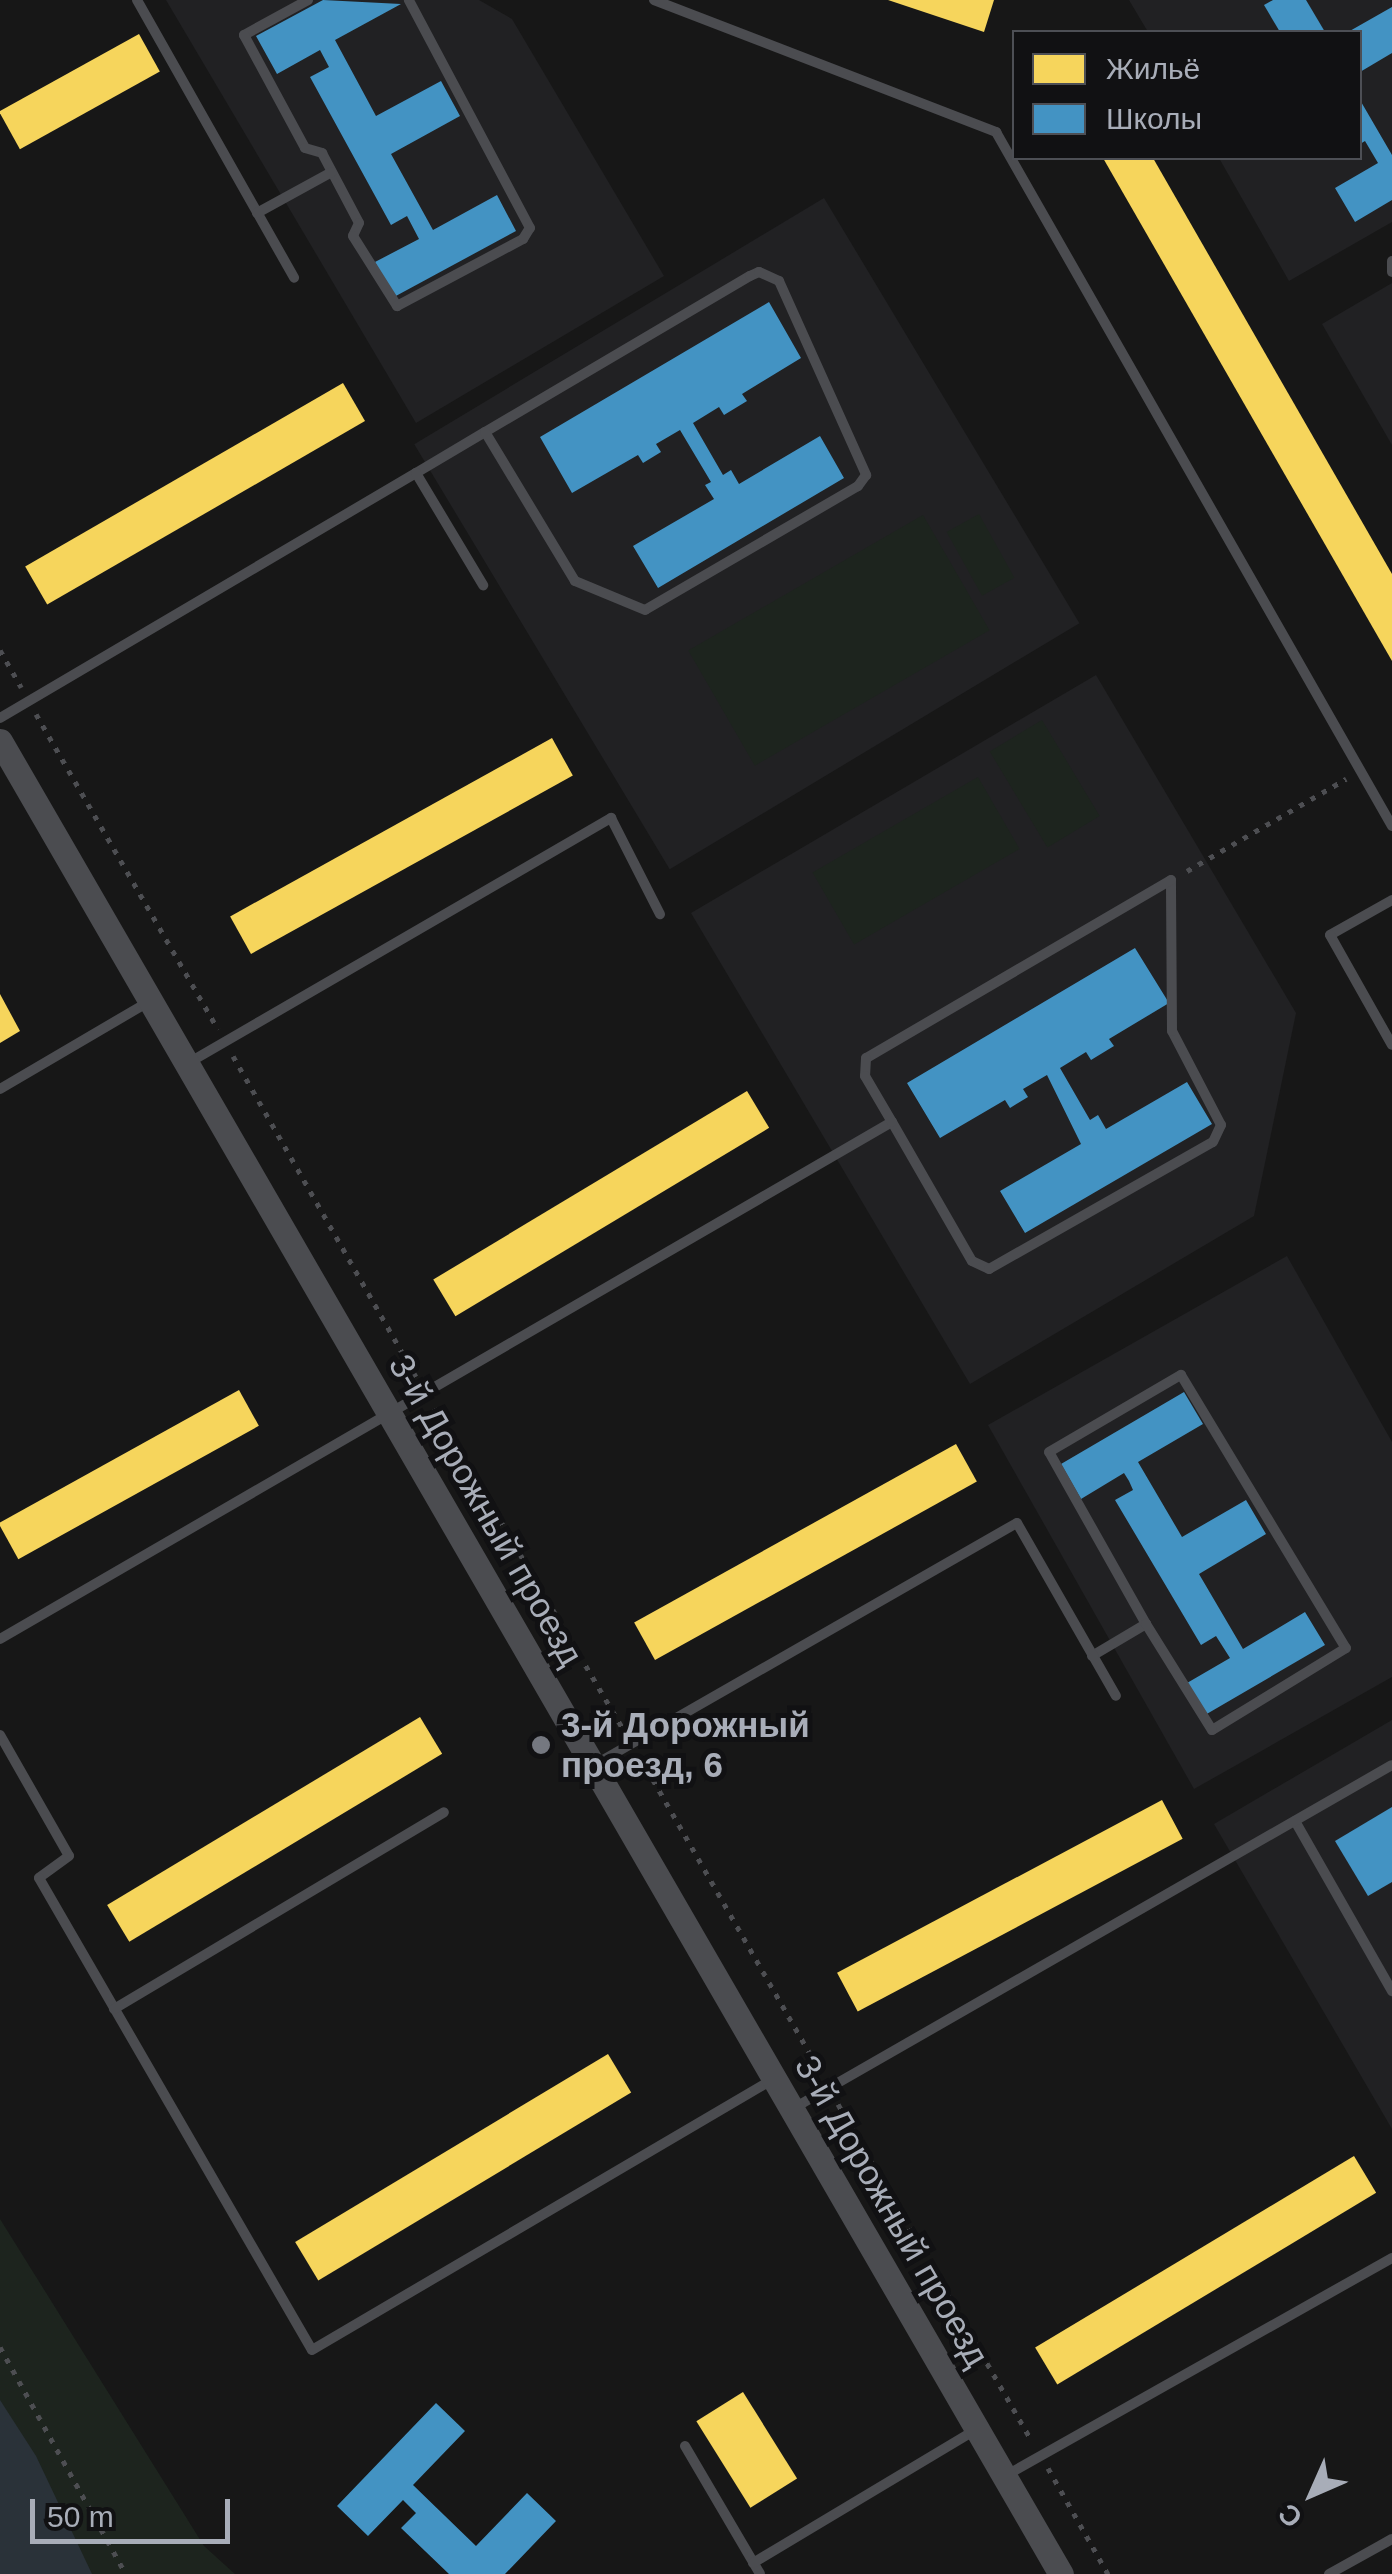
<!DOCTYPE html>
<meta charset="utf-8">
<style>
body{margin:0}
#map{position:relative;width:1392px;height:2574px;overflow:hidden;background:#171717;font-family:Helvetica,sans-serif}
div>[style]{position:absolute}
.built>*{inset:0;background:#212123;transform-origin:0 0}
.green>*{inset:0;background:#1d241e;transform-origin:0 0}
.water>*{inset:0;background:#2a3239}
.homes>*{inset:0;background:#f6d55c;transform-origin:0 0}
.schools>*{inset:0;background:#4393c3}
.path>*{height:5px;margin-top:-2.5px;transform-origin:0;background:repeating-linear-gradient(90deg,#4d4e52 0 5px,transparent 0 13px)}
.service>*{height:10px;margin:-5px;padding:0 5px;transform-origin:5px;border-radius:5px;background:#4b4c50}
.tertiary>*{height:25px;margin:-12.5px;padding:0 12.5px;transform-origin:12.5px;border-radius:12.5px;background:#4b4c50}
.dots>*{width:28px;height:28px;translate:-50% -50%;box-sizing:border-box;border:5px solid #111113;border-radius:50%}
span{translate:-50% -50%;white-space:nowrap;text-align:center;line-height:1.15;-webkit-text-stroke:10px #111113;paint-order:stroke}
.street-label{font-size:35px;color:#a8adb8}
.poi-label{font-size:35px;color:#a8adb8;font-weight:700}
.left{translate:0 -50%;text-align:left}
.legend{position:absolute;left:1012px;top:30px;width:350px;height:130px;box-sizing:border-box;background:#111113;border:2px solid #4d4f55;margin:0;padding:12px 18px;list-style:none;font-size:30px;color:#a8adb8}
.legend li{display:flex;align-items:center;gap:20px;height:50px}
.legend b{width:50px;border:2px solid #4d4f55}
.north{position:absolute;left:1262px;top:2444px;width:100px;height:100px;-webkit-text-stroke:8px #111113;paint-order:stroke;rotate:225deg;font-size:28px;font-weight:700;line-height:40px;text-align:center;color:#a8adb8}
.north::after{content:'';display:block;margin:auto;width:35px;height:45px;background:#a8adb8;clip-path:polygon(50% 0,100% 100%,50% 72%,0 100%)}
.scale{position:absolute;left:30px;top:2499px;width:200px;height:45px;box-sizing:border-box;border:5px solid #a8adb8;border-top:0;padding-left:12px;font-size:30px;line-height:35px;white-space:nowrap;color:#a8adb8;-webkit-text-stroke:8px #111113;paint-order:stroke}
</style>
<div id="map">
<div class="built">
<div style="clip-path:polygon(166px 0,479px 0,512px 19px,664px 276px,416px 423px)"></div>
<div style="clip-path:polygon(1129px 0,1392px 0,1392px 222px,1289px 281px,1219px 158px,1360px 158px,1360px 32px,1148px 32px)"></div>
<div style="left:824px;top:198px;width:496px;height:478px;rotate:59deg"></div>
<div style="clip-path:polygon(1392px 283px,1392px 445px,1322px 324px)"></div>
<div style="clip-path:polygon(1096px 675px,1296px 1013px,1254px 1216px,970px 1384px,691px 913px)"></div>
<div style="clip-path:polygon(1287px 1256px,1392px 1442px,1392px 1677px,1194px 1789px,988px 1425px)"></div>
<div style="clip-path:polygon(1392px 1720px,1392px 2129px,1214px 1824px)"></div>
</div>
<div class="green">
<div style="left:979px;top:514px;width:73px;height:37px;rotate:61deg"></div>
<div style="left:923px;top:515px;width:133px;height:271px;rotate:60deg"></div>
<div style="left:1042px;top:720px;width:112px;height:61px;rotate:59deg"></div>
<div style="left:978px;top:777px;width:83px;height:191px;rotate:60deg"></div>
<div style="clip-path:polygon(0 2219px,204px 2546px,235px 2574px,0 2574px)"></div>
</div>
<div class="water">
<div style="clip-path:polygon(0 2400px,36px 2456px,92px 2574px,0 2574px)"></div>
</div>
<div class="homes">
<div style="clip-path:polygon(888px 0,994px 0,984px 32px)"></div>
<div style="left:139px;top:34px;width:43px;height:160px;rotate:61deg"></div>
<div style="clip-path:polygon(1103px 158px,1153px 158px,1392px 574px,1392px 661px)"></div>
<div style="left:343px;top:383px;width:44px;height:367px;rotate:60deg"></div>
<div style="left:552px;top:738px;width:43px;height:368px;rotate:61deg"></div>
<div style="clip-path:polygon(0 994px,20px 1031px,0 1043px)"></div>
<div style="left:747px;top:1091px;width:43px;height:366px;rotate:59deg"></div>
<div style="left:239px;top:1390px;width:41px;height:275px;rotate:61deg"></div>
<div style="left:956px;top:1444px;width:43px;height:368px;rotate:61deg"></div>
<div style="left:420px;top:1717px;width:43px;height:365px;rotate:59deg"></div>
<div style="left:1162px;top:1800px;width:44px;height:368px;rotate:62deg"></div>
<div style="left:608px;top:2054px;width:45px;height:365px;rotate:59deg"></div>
<div style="left:1354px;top:2156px;width:43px;height:372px;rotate:59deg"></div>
<div style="left:743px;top:2392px;width:102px;height:55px;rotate:58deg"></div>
</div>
<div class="schools">
<div style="clip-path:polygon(323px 0,401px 4px,335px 40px,376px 116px,441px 81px,460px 116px,391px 154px,433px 230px,497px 195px,516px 231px,394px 297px,375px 262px,419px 239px,407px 216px,391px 225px,310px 77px,329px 67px,320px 50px,277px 74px,256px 36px)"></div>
<div style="clip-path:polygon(1273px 0,1306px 0,1325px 32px,1280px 32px,1264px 5px)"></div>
<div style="clip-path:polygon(1392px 7px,1392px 53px,1360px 72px,1360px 32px,1348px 32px)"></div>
<div style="clip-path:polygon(1360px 100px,1392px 155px,1392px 200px,1355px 222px,1335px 188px,1378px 163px,1365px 141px,1360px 144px)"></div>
<div style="clip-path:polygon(769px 302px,801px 358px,742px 394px,747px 401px,724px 415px,719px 407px,693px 423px,723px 475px,731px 470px,739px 484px,820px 436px,844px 478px,658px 588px,633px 546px,714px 499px,705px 485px,711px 482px,680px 430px,656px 444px,661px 452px,643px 463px,638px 455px,572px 493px,540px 437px)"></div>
<div style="clip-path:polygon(1135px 948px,1169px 1003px,1109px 1039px,1114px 1046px,1091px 1060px,1086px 1052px,1060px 1068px,1090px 1120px,1098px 1115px,1106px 1129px,1187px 1082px,1212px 1124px,1025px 1233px,1000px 1191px,1081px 1144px,1047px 1075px,1023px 1089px,1028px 1097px,1010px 1108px,1005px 1100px,940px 1138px,907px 1083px)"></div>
<div style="clip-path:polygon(1184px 1392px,1203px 1424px,1138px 1462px,1182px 1537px,1246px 1500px,1266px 1534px,1199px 1574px,1243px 1649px,1305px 1612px,1325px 1645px,1205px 1715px,1187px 1683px,1230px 1658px,1216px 1636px,1201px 1645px,1115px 1500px,1133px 1490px,1129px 1481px,1124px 1473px,1081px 1499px,1061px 1464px)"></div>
<div style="clip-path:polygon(1392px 1807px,1392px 1882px,1368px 1896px,1335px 1841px)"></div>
<div style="clip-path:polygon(436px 2403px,465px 2431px,413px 2485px,476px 2546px,527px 2493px,556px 2521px,505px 2574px,449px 2574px,401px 2528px,416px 2513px,403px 2500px,368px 2536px,337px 2506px)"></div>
</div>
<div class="path">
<div style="left:0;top:650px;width:43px;rotate:60.4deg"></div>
<div style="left:36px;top:714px;width:364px;rotate:60deg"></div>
<div style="left:1187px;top:871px;width:184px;rotate:-30.1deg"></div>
<div style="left:233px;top:1056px;width:369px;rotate:60.3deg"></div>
<div style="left:434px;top:1408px;width:374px;rotate:59.5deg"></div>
<div style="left:640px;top:1757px;width:364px;rotate:60.2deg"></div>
<div style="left:838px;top:2104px;width:389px;rotate:60.1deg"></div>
<div style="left:0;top:2347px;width:260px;rotate:61deg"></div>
<div style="left:1048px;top:2468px;width:122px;rotate:60.5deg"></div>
</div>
<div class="service">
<div style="left:137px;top:0;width:319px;rotate:60.5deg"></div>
<div style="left:308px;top:0;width:73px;rotate:151.3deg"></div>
<div style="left:244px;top:35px;width:128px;rotate:61.6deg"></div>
<div style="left:305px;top:148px;width:18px;rotate:16deg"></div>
<div style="left:322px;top:153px;width:79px;rotate:62.1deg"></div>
<div style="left:359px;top:223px;width:14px;rotate:115deg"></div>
<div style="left:353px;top:236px;width:83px;rotate:57.8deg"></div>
<div style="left:397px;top:306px;width:143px;rotate:-28deg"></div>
<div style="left:523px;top:239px;width:13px;rotate:-58deg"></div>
<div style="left:530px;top:228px;width:258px;rotate:-118deg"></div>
<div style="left:654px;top:0;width:367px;rotate:21.1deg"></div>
<div style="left:996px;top:132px;width:799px;rotate:60.29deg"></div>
<div style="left:257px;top:213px;width:85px;rotate:-28.7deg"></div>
<div style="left:1392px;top:261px;width:11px;rotate:90deg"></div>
<div style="left:416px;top:473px;width:80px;rotate:-30.7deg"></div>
<div style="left:485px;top:432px;width:308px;rotate:-30.5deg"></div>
<div style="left:750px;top:276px;width:10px;rotate:-24deg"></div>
<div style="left:759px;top:272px;width:22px;rotate:24deg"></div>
<div style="left:779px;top:281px;width:213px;rotate:65.8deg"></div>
<div style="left:866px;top:475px;width:14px;rotate:126deg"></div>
<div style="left:858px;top:486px;width:246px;rotate:149.8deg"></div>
<div style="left:645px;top:610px;width:76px;rotate:-157.5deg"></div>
<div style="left:575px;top:581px;width:174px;rotate:-121.1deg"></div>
<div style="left:0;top:718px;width:483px;rotate:-30.5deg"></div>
<div style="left:416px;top:473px;width:131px;rotate:59.1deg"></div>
<div style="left:1392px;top:900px;width:71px;rotate:150.6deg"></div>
<div style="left:1330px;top:935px;width:126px;rotate:60.6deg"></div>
<div style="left:190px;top:1062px;width:487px;rotate:-30.1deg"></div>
<div style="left:611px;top:818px;width:108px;rotate:63deg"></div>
<div style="left:0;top:1089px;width:174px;rotate:-30.4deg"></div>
<div style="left:0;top:1639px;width:1031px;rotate:-30.1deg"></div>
<div style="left:892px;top:1122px;width:160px;rotate:60.1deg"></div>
<div style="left:972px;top:1261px;width:19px;rotate:25deg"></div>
<div style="left:989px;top:1269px;width:257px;rotate:-29.6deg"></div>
<div style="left:1213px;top:1142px;width:19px;rotate:-65deg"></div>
<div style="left:1221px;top:1125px;width:106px;rotate:-117.5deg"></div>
<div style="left:1172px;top:1031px;width:151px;rotate:-90.4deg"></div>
<div style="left:1171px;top:880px;width:353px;rotate:149.7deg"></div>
<div style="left:866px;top:1058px;width:18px;rotate:93deg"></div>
<div style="left:865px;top:1076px;width:53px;rotate:59.6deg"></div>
<div style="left:1092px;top:1656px;width:63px;rotate:-30.7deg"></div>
<div style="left:1146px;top:1624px;width:197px;rotate:-119.4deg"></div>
<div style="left:1049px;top:1452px;width:153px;rotate:-30.3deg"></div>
<div style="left:1181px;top:1375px;width:319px;rotate:58.9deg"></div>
<div style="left:1346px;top:1648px;width:157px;rotate:148.5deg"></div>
<div style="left:1212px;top:1730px;width:125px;rotate:-121.9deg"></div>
<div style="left:0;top:1735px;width:139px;rotate:60.3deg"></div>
<div style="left:69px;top:1856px;width:37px;rotate:144deg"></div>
<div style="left:39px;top:1878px;width:545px;rotate:59.96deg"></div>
<div style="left:312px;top:2350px;width:537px;rotate:-30.43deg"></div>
<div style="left:596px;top:1764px;width:485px;rotate:-29.8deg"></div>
<div style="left:1017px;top:1523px;width:199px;rotate:60.2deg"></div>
<div style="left:1295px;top:1821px;width:196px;rotate:60.3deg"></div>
<div style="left:114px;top:2009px;width:384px;rotate:-30.8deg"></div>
<div style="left:794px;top:2108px;width:689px;rotate:-29.84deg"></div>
<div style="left:685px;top:2446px;width:148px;rotate:59.6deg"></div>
<div style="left:1005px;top:2476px;width:444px;rotate:-29.4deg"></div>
<div style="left:753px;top:2563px;width:259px;rotate:-30.9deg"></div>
<div style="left:1329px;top:2574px;width:72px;rotate:-29.1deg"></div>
</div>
<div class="tertiary">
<div style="left:0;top:741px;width:2118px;rotate:59.94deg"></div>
</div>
<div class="dots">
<div style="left:541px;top:1745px;background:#757880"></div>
</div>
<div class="street-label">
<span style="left:486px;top:1510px;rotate:60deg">3-й Дорожный проезд</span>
<span style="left:892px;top:2211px;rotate:60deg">3-й Дорожный проезд</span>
</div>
<div class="poi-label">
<span class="left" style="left:561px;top:1745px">3-й Дорожный<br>проезд, 6</span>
</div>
<ul class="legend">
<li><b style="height:28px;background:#f6d55c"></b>Жильё</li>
<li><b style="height:28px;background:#4393c3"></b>Школы</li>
</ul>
<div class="north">С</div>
<div class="scale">50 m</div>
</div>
